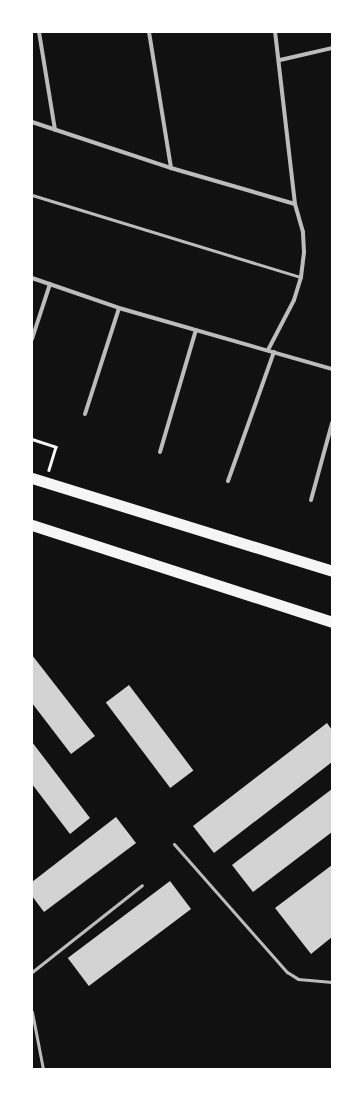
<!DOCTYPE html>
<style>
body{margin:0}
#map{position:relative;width:364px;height:1101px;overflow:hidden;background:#111;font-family:Lato,sans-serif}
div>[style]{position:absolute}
.building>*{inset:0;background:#d3d3d3;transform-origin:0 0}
.path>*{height:2.5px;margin:-1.25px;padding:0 1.25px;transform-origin:1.25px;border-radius:1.25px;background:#f5f5f5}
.service>*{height:3px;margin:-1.5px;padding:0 1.5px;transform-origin:1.5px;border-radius:1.5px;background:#bcbcbc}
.minor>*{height:4px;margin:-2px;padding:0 2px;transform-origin:2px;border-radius:2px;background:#bcbcbc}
.trunk>*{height:11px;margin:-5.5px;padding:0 5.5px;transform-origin:5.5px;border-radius:5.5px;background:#f5f5f5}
span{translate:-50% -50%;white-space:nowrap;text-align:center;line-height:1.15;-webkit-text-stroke:4px #fff;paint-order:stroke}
.frame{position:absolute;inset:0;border:33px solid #fff;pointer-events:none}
</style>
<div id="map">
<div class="building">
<div style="clip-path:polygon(32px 655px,95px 736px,71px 754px,32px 703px)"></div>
<div style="left:129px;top:685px;width:107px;height:29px;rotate:53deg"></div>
<div style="clip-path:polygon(327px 723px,332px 730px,332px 762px,214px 853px,193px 826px)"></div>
<div style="clip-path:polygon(32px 742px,90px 818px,70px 834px,32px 784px)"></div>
<div style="clip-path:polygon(332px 789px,332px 832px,253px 892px,232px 865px)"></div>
<div style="clip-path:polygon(116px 817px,136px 843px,44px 912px,32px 896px,32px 882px)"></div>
<div style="clip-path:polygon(332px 865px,332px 937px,311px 954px,275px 908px)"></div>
<div style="left:170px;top:881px;width:35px;height:128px;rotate:53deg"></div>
</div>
<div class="path">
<div style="left:32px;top:439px;width:25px;rotate:18deg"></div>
<div style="left:56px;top:447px;width:24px;rotate:107deg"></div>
</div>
<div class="service">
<div style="left:32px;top:195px;width:281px;rotate:17deg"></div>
<div style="left:174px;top:844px;width:171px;rotate:48.6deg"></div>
<div style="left:287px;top:972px;width:13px;rotate:32deg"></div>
<div style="left:298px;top:979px;width:34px;rotate:5deg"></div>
<div style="left:32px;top:972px;width:140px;rotate:-38.3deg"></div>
<div style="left:32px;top:1012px;width:58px;rotate:79.1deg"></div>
</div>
<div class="minor">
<div style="left:39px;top:32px;width:99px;rotate:80.7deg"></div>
<div style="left:149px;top:32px;width:138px;rotate:80.8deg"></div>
<div style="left:280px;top:60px;width:53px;rotate:-13deg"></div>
<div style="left:32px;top:122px;width:146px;rotate:18.3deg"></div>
<div style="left:171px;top:168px;width:129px;rotate:16.2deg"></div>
<div style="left:32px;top:278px;width:92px;rotate:19deg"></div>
<div style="left:119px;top:308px;width:222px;rotate:16deg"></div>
<div style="left:32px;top:339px;width:58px;rotate:-71.9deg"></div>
<div style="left:268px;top:350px;width:56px;rotate:-62.5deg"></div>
<div style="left:294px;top:300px;width:24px;rotate:-73deg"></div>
<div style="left:301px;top:277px;width:25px;rotate:-83deg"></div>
<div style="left:304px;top:252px;width:20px;rotate:-93deg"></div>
<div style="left:303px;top:232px;width:29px;rotate:-106deg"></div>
<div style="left:295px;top:204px;width:173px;rotate:-96.6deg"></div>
<div style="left:85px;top:414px;width:111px;rotate:-72.2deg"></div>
<div style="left:160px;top:452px;width:127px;rotate:-73.6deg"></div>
<div style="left:228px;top:481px;width:137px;rotate:-70.4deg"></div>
<div style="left:311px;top:500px;width:80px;rotate:-74.7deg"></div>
</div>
<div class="trunk">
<div style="left:32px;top:478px;width:314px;rotate:17.2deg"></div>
<div style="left:32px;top:525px;width:315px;rotate:17.9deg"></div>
</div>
<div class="frame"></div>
</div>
